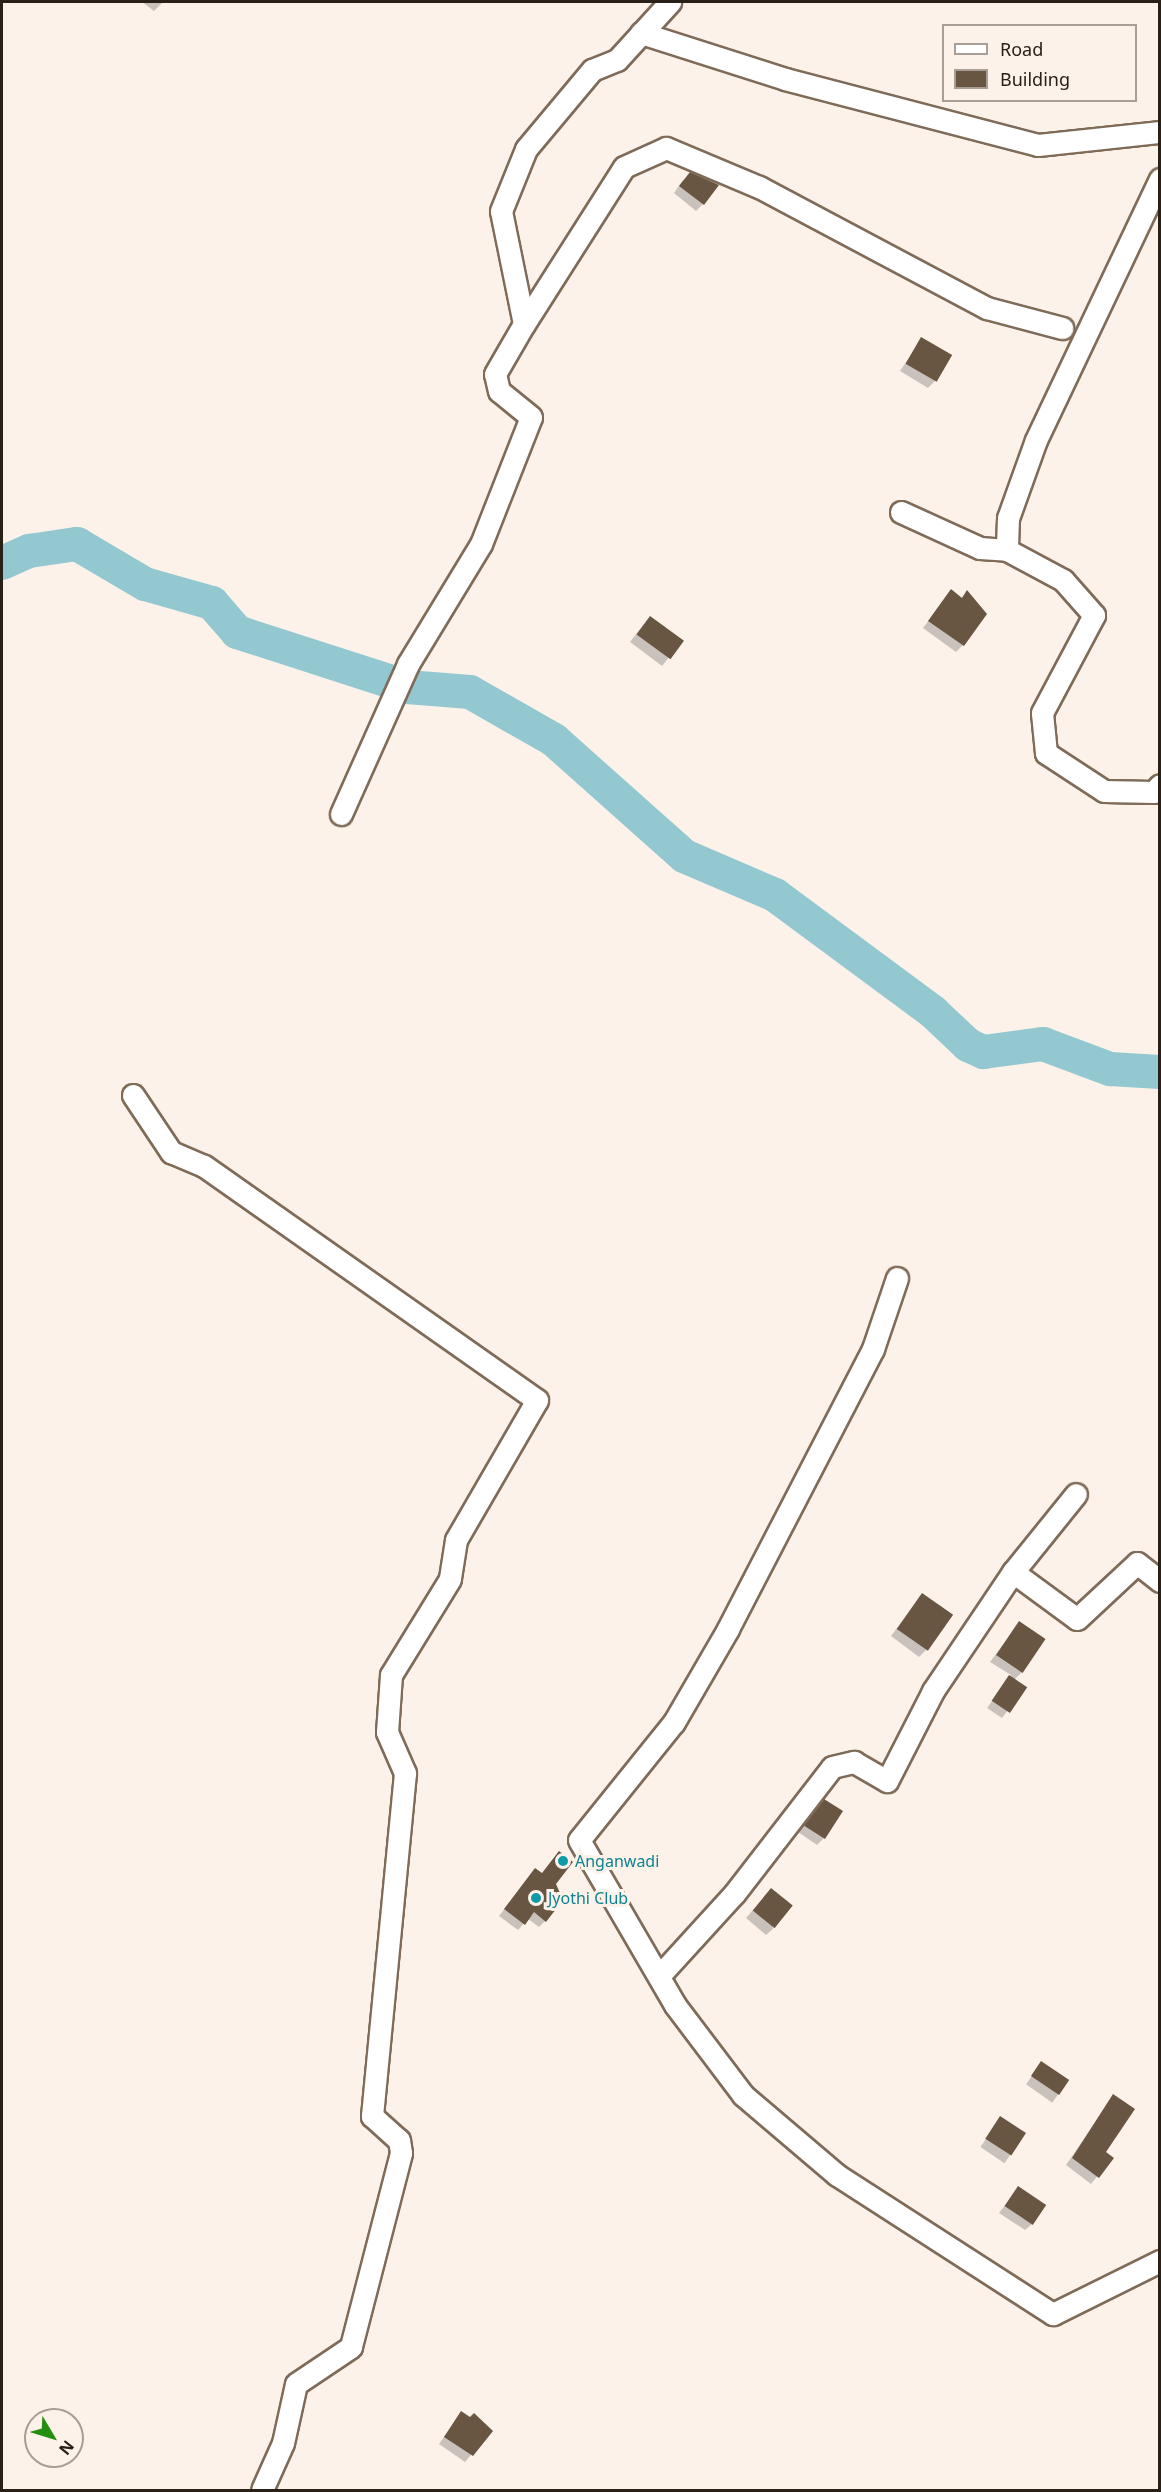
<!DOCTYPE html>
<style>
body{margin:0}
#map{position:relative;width:1161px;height:2492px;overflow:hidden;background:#fcf2ea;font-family:"Noto Sans",sans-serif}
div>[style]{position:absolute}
.shadow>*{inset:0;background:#0003;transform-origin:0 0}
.river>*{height:34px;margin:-17px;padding:0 17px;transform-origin:17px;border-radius:17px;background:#94c8d0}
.building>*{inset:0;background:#685542;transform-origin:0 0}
.roads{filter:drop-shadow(2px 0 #7f6b58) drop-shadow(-2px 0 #7f6b58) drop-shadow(0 2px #7f6b58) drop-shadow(0 -2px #7f6b58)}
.minor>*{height:21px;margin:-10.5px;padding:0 10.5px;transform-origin:10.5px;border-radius:10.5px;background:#fff}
.dots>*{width:16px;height:16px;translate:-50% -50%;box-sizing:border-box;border:3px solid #fcf2ea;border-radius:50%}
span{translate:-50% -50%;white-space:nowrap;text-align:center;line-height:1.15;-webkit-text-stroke:6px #fcf2ea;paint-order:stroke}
.culture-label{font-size:16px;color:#0d838f}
.left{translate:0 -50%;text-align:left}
.frame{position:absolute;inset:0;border:3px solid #292018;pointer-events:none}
.legend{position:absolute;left:942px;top:24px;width:195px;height:78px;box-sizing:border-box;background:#fcf2ea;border:2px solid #a89e96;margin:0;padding:8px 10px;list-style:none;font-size:18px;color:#292018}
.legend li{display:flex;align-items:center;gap:12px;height:30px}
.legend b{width:30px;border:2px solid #a89e96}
.north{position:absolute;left:24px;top:2408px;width:60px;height:60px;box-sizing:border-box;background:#fcf2ea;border:2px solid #a89e96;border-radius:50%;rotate:128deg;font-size:16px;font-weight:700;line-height:24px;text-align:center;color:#292018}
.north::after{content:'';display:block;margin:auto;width:21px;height:27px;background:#248e11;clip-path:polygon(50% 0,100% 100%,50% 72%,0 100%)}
</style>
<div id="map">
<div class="shadow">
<div style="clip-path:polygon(142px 2px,163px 2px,154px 11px)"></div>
<div style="clip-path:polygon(683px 180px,703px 204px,696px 211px,674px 193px)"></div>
<div style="clip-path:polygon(922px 339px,935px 381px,928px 388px,900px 371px)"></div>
<div style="clip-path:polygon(951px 591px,961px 599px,967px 593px,963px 645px,956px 652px,923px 628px)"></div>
<div style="clip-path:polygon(644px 624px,682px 641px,662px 666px,630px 642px)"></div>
<div style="clip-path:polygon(922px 1595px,926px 1650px,919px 1657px,891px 1636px)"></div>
<div style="clip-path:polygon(1019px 1623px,1022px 1672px,1014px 1680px,1025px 1687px,1002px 1718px,987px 1708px,1011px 1675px,990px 1662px)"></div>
<div style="clip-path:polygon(824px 1801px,824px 1838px,817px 1845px,798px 1832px)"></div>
<div style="clip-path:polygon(535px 1870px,545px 1921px,539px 1927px,528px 1919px,518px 1930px,499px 1916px)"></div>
<div style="clip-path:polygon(765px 1896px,773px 1929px,766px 1935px,746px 1918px)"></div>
<div style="left:1041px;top:2063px;width:32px;height:26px;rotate:35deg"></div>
<div style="clip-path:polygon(1113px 2096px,1104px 2152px,1112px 2158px,1091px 2184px,1066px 2165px)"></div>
<div style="left:1000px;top:2118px;width:29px;height:35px;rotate:34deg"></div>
<div style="clip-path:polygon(1018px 2188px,1032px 2224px,1025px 2230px,999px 2213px)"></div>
<div style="clip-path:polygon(461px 2413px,491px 2431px,465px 2462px,439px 2444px)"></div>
</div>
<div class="river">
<div style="left:2px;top:563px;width:30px;rotate:-24deg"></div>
<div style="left:29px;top:551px;width:49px;rotate:-8.3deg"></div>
<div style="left:77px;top:544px;width:79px;rotate:30.5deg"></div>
<div style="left:145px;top:584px;width:70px;rotate:15.8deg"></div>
<div style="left:212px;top:603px;width:38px;rotate:49deg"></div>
<div style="left:237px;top:632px;width:179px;rotate:17.9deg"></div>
<div style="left:407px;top:687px;width:63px;rotate:4.5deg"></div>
<div style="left:470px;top:692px;width:97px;rotate:29.7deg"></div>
<div style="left:554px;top:740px;width:174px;rotate:41.7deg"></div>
<div style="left:684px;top:856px;width:99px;rotate:23.2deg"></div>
<div style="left:775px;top:895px;width:197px;rotate:36.5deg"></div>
<div style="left:933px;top:1012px;width:48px;rotate:43.3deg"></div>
<div style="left:968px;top:1045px;width:17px;rotate:25deg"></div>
<div style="left:983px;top:1052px;width:61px;rotate:-7.6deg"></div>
<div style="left:1043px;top:1044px;width:72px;rotate:20.5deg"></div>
<div style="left:1110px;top:1069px;width:50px;rotate:3.4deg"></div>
</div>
<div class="building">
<div style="clip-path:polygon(690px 172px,719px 185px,704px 205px,679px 186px)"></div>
<div style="left:921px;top:337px;width:36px;height:31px;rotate:30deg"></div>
<div style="clip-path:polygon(951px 589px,962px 598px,967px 590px,987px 614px,964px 646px,928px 621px)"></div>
<div style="left:650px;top:616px;width:42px;height:23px;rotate:36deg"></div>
<div style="left:922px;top:1593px;width:38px;height:44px;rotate:35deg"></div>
<div style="left:1019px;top:1621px;width:32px;height:41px;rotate:34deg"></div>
<div style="left:1009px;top:1675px;width:22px;height:31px;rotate:34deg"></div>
<div style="clip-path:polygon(824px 1799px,843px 1811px,825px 1839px,803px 1825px)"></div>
<div style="clip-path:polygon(559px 1851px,573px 1862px,556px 1884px,563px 1900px,546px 1922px,534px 1912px,525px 1925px,504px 1909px,535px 1868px,542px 1873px)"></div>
<div style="left:771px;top:1888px;width:28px;height:29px;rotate:39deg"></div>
<div style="left:1041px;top:2061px;width:34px;height:18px;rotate:34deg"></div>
<div style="clip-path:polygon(1113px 2094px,1135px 2109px,1106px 2152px,1114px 2158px,1099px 2178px,1072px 2158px)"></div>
<div style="left:1000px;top:2116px;width:31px;height:27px;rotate:33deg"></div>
<div style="left:1018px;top:2186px;width:34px;height:24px;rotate:34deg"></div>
<div style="clip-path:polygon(461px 2411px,470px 2417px,474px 2413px,493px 2431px,473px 2456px,444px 2437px)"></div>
</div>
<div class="roads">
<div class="minor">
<div style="left:641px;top:33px;width:151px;rotate:17.7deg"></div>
<div style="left:785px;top:79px;width:261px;rotate:14.6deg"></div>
<div style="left:1038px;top:145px;width:123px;rotate:-6.1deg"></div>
<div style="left:1160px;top:179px;width:289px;rotate:115.4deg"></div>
<div style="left:1036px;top:440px;width:83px;rotate:109.7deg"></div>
<div style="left:1008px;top:518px;width:32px;rotate:92deg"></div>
<div style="left:1007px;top:550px;width:64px;rotate:28.2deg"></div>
<div style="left:1063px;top:580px;width:47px;rotate:48.5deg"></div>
<div style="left:1094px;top:615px;width:111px;rotate:118deg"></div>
<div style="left:1042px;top:713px;width:40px;rotate:84.3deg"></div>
<div style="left:1046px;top:753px;width:69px;rotate:33.2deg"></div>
<div style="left:1104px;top:791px;width:50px;rotate:1.1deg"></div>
<div style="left:1154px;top:792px;width:9px;rotate:-49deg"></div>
<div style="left:524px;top:324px;width:186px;rotate:-57.5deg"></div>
<div style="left:624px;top:167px;width:46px;rotate:-24.3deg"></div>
<div style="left:666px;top:148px;width:101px;rotate:22.8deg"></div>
<div style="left:759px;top:187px;width:258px;rotate:28deg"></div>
<div style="left:987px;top:308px;width:78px;rotate:14.9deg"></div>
<div style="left:901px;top:512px;width:87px;rotate:24.5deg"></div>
<div style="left:980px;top:548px;width:27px;rotate:4deg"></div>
<div style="left:341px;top:814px;width:164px;rotate:-65.9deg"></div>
<div style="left:408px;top:664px;width:140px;rotate:-58.7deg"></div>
<div style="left:481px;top:544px;width:136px;rotate:-68.5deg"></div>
<div style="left:531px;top:417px;width:41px;rotate:-140.9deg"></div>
<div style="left:499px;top:391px;width:17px;rotate:-103deg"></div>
<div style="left:495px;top:374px;width:58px;rotate:-59.9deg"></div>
<div style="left:524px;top:324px;width:115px;rotate:-101.5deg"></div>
<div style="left:501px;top:211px;width:67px;rotate:-68deg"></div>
<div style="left:526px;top:149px;width:103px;rotate:-50.1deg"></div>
<div style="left:592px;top:70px;width:27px;rotate:-22deg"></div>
<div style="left:617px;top:60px;width:79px;rotate:-47.6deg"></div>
<div style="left:133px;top:1095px;width:69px;rotate:56.3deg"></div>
<div style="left:171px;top:1152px;width:36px;rotate:23deg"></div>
<div style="left:204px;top:1166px;width:407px;rotate:35.1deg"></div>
<div style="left:537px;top:1400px;width:162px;rotate:120.1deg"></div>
<div style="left:456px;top:1540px;width:39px;rotate:99deg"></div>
<div style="left:450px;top:1579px;width:113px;rotate:121.6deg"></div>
<div style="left:391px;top:1675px;width:57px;rotate:94deg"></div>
<div style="left:387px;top:1732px;width:45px;rotate:66.3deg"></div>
<div style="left:405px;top:1773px;width:345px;rotate:95.5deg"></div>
<div style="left:372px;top:2116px;width:36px;rotate:42deg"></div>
<div style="left:399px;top:2140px;width:13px;rotate:81deg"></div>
<div style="left:401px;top:2153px;width:200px;rotate:104.5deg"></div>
<div style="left:351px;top:2347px;width:66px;rotate:146.1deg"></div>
<div style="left:296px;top:2384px;width:60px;rotate:102.4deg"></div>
<div style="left:283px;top:2443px;width:51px;rotate:114.1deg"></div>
<div style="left:897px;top:1278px;width:75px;rotate:108.7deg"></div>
<div style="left:873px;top:1349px;width:315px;rotate:117.4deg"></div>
<div style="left:728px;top:1629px;width:108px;rotate:120.1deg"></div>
<div style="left:674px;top:1722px;width:151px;rotate:128.8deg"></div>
<div style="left:579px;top:1840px;width:191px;rotate:59.8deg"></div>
<div style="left:675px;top:2005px;width:113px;rotate:52.9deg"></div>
<div style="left:743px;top:2095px;width:123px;rotate:40.4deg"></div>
<div style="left:837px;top:2175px;width:257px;rotate:32.8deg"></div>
<div style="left:1053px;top:2314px;width:119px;rotate:-26.4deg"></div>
<div style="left:1013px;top:1572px;width:79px;rotate:36.3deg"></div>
<div style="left:1077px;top:1619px;width:82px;rotate:-43deg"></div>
<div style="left:1137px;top:1563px;width:29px;rotate:38deg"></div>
<div style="left:659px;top:1976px;width:111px;rotate:-47.6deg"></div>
<div style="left:734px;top:1894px;width:160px;rotate:-52.3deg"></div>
<div style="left:832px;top:1767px;width:23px;rotate:-13deg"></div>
<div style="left:854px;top:1762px;width:38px;rotate:30deg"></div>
<div style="left:887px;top:1781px;width:101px;rotate:-62.9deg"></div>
<div style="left:933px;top:1691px;width:143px;rotate:-56.1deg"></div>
<div style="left:1013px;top:1572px;width:100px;rotate:-51.1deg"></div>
</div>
</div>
<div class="dots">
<div style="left:563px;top:1861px;background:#0f9aa8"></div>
<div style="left:536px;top:1898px;background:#0f9aa8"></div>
</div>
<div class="culture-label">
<span class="left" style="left:575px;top:1861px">Anganwadi</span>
<span class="left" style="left:548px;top:1898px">Jyothi Club</span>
</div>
<div class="frame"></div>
<ul class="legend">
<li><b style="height:8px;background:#fff"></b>Road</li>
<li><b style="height:16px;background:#685542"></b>Building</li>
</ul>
<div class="north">N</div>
</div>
